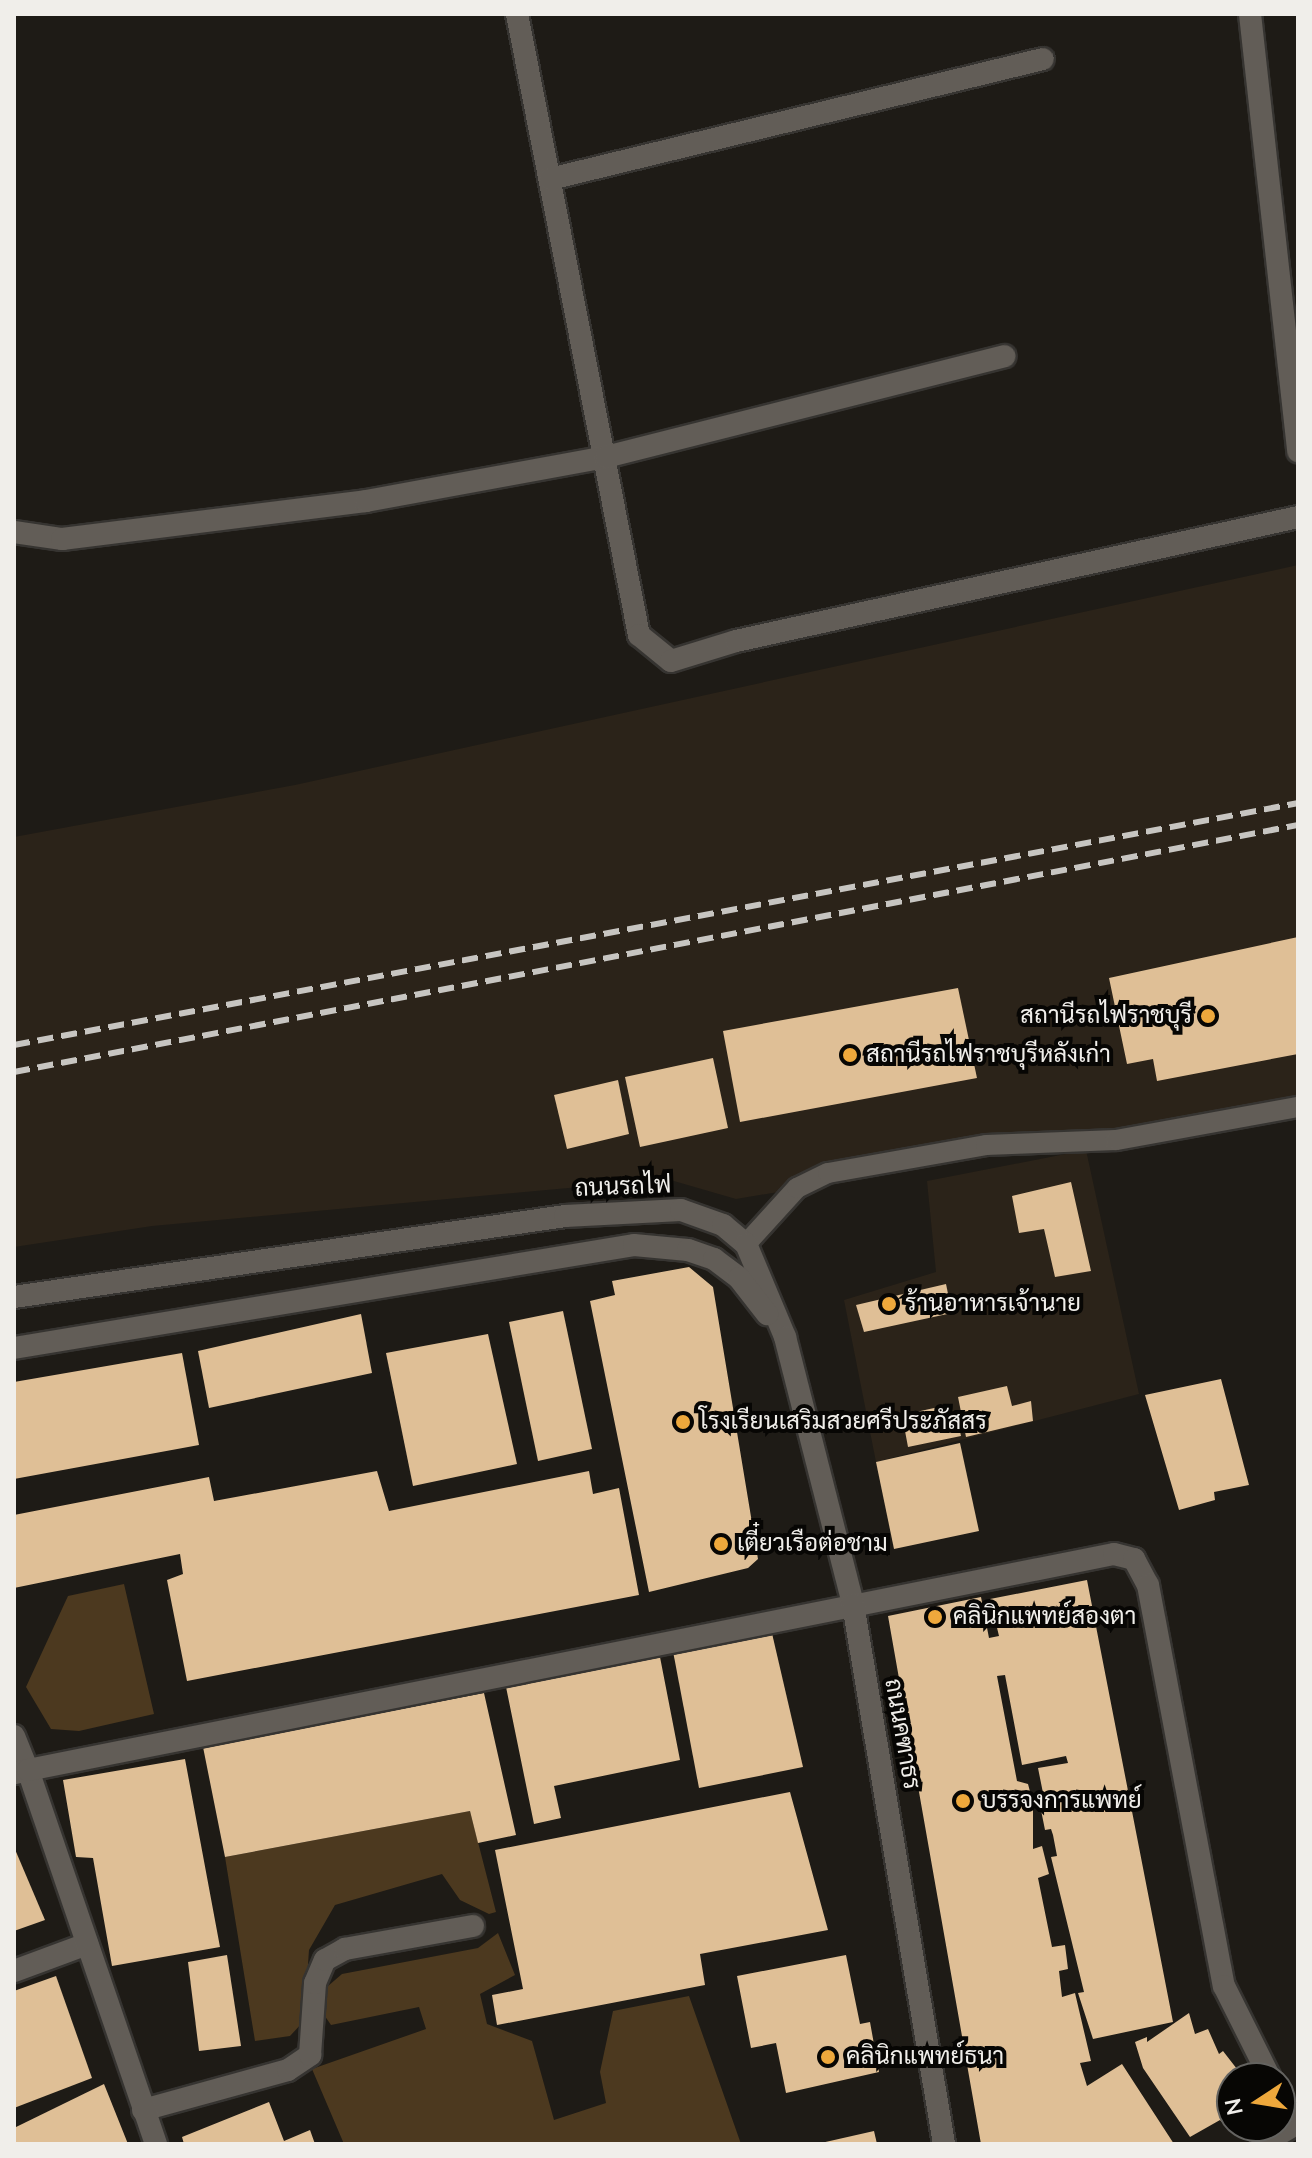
<!DOCTYPE html>
<meta charset="utf-8">
<style>
body{margin:0}
#map{position:relative;width:1312px;height:2158px;overflow:hidden;background:#1e1b16;font-family:"Nunito Sans",Sarabun,sans-serif}
div>[style]{position:absolute}
.built>*{inset:0;background:#2b2319}
.green>*{inset:0;background:#4c391f}
.building>*{inset:0;background:#dfbf96}
.roads{filter:drop-shadow(2px 0 #363431) drop-shadow(-2px 0 #363431) drop-shadow(0 2px #363431) drop-shadow(0 -2px #363431)}
.service>*{height:20px;margin:-10px;padding:0 10px;transform-origin:10px;border-radius:10px;background:#625d57}
.minor>*{height:22px;margin:-11px;padding:0 11px;transform-origin:11px;border-radius:11px;background:#625d57}
.tertiary>*{height:22px;margin:-11px;padding:0 11px;transform-origin:11px;border-radius:11px;background:#625d57}
.rail>*{height:6px;margin-top:-3px;transform-origin:0;background:repeating-linear-gradient(90deg,#c7c5c1 0 16px,transparent 0 24px)}
.dots>*{width:22px;height:22px;translate:-50% -50%;box-sizing:border-box;border:4px solid #070604;border-radius:50%}
span{translate:-50% -50%;white-space:nowrap;text-align:center;line-height:1.15;-webkit-text-stroke:8px #070604;paint-order:stroke}
.poi-label{font-size:24px;color:#f0eeea}
.right{translate:-100% -50%;text-align:right}
.left{translate:0 -50%;text-align:left}
.street-label{font-size:24px;color:#f0eeea}
.frame{position:absolute;inset:0;border:16px solid #f0eeea;pointer-events:none}
.north{position:absolute;left:1216px;top:2062px;width:80px;height:80px;box-sizing:border-box;background:#070604;border:2px solid #646360;border-radius:50%;rotate:258deg;font-size:22px;font-weight:700;line-height:32px;text-align:center;color:#f0eeea}
.north::after{content:'';display:block;margin:auto;width:28px;height:36px;background:#eea83c;clip-path:polygon(50% 0,100% 100%,50% 72%,0 100%)}
</style>
<div id="map">
<div class="built">
<i style="clip-path:polygon(1298px 565px,1298px 1106px,736px 1199px,667px 1179px,152px 1226px,14px 1247px,14px 837px,295px 785px)"></i>
<i style="clip-path:polygon(1086px 1150px,1139px 1394px,876px 1462px,844px 1300px,936px 1272px,927px 1181px)"></i>
</div>
<div class="green">
<i style="clip-path:polygon(124px 1584px,154px 1714px,79px 1731px,51px 1729px,26px 1687px,68px 1596px)"></i>
<i style="clip-path:polygon(470px 1811px,496px 1912px,489px 1914px,460px 1900px,442px 1874px,335px 1905px,309px 1950px,304px 2021px,290px 2036px,255px 2041px,225px 1857px)"></i>
<i style="clip-path:polygon(498px 1933px,515px 1975px,480px 1994px,487px 2024px,532px 2041px,554px 2120px,606px 2103px,600px 2072px,613px 2011px,689px 1996px,741px 2144px,344px 2144px,312px 2069px,426px 2029px,419px 2007px,331px 2025px,320px 2009px,321px 1992px,342px 1974px,478px 1948px)"></i>
</div>
<div class="building">
<i style="clip-path:polygon(1298px 937px,1298px 1054px,1157px 1081px,1153px 1059px,1127px 1064px,1109px 978px)"></i>
<i style="clip-path:polygon(958px 988px,977px 1078px,740px 1122px,723px 1031px)"></i>
<i style="clip-path:polygon(713px 1058px,728px 1128px,640px 1147px,625px 1077px)"></i>
<i style="clip-path:polygon(618px 1080px,629px 1134px,567px 1149px,554px 1095px)"></i>
<i style="clip-path:polygon(1071px 1182px,1091px 1271px,1055px 1277px,1044px 1229px,1019px 1233px,1012px 1196px)"></i>
<i style="clip-path:polygon(689px 1267px,713px 1287px,758px 1559px,748px 1568px,649px 1592px,590px 1301px,615px 1295px,612px 1281px)"></i>
<i style="clip-path:polygon(946px 1284px,952px 1313px,864px 1332px,856px 1305px)"></i>
<i style="clip-path:polygon(563px 1311px,592px 1449px,538px 1461px,509px 1322px)"></i>
<i style="clip-path:polygon(361px 1314px,372px 1373px,209px 1408px,198px 1351px)"></i>
<i style="clip-path:polygon(488px 1334px,517px 1464px,413px 1486px,386px 1353px)"></i>
<i style="clip-path:polygon(182px 1353px,199px 1445px,14px 1479px,14px 1382px)"></i>
<i style="clip-path:polygon(1221px 1379px,1249px 1485px,1214px 1492px,1215px 1500px,1179px 1510px,1145px 1395px)"></i>
<i style="clip-path:polygon(1007px 1386px,1012px 1406px,1031px 1401px,1033px 1421px,966px 1437px,958px 1397px)"></i>
<i style="clip-path:polygon(948px 1405px,951px 1418px,957px 1417px,961px 1436px,908px 1447px,902px 1415px)"></i>
<i style="clip-path:polygon(960px 1443px,979px 1531px,894px 1549px,876px 1462px)"></i>
<i style="clip-path:polygon(377px 1471px,389px 1511px,589px 1471px,593px 1494px,619px 1488px,639px 1595px,187px 1681px,167px 1580px,183px 1574px,180px 1554px,14px 1588px,14px 1515px,209px 1477px,214px 1501px)"></i>
<i style="clip-path:polygon(1087px 1580px,1173px 2022px,1093px 2039px,1078px 1993px,1084px 1992px,1051px 1857px,1057px 1856px,1053px 1835px,1051px 1829px,1045px 1830px,1041px 1810px,1048px 1808px,1047px 1802px,1074px 1796px,1073px 1791px,1044px 1798px,1038px 1768px,1068px 1763px,1066px 1756px,1022px 1765px,1005px 1675px,997px 1676px,1017px 1781px,1028px 1784px,1033px 1803px,1033px 1849px,1042px 1846px,1049px 1874px,1038px 1878px,1052px 1947px,1065px 1945px,1068px 1969px,1059px 1971px,1062px 1997px,1075px 1993px,1091px 2061px,1080px 2063px,1087px 2086px,1122px 2064px,1174px 2144px,981px 2144px,888px 1616px,981px 1597px,989px 1638px,999px 1636px,990px 1599px)"></i>
<i style="clip-path:polygon(771px 1629px,803px 1767px,699px 1788px,672px 1646px)"></i>
<i style="clip-path:polygon(660px 1657px,680px 1760px,554px 1786px,561px 1818px,534px 1824px,506px 1687px)"></i>
<i style="clip-path:polygon(484px 1693px,516px 1835px,478px 1843px,470px 1811px,225px 1857px,203px 1747px)"></i>
<i style="clip-path:polygon(185px 1759px,220px 1947px,112px 1966px,93px 1858px,76px 1857px,63px 1780px)"></i>
<i style="clip-path:polygon(790px 1792px,828px 1930px,700px 1954px,705px 1985px,497px 2025px,492px 1995px,523px 1989px,495px 1850px)"></i>
<i style="clip-path:polygon(14px 1847px,45px 1920px,14px 1931px)"></i>
<i style="clip-path:polygon(227px 1955px,241px 2046px,199px 2051px,188px 1962px)"></i>
<i style="clip-path:polygon(846px 1955px,860px 2024px,870px 2022px,879px 2072px,786px 2093px,776px 2043px,751px 2048px,737px 1976px)"></i>
<i style="clip-path:polygon(56px 1976px,92px 2078px,14px 2108px,14px 1991px)"></i>
<i style="clip-path:polygon(1189px 2013px,1195px 2034px,1208px 2029px,1219px 2054px,1223px 2051px,1244px 2078px,1232px 2078px,1232px 2122px,1226px 2126px,1220px 2120px,1190px 2137px,1143px 2068px,1135px 2042px,1147px 2037px,1147px 2042px)"></i>
<i style="clip-path:polygon(104px 2084px,128px 2144px,14px 2144px,14px 2128px)"></i>
<i style="clip-path:polygon(269px 2102px,284px 2141px,310px 2130px,315px 2144px,184px 2144px,182px 2137px)"></i>
<i style="clip-path:polygon(874px 2131px,877px 2144px,821px 2144px,821px 2143px)"></i>
</div>
<div class="roads">
<div class="service">
<i style="left:746px;top:1244px;width:76px;rotate:-47.7deg"></i>
<i style="left:797px;top:1188px;width:34px;rotate:-26deg"></i>
<i style="left:828px;top:1173px;width:160px;rotate:-10deg"></i>
<i style="left:986px;top:1145px;width:130px;rotate:-2.2deg"></i>
<i style="left:1116px;top:1140px;width:185px;rotate:-10.3deg"></i>
</div>
<div class="minor">
<i style="left:517px;top:14px;width:633px;rotate:78.89deg"></i>
<i style="left:639px;top:635px;width:41px;rotate:39.1deg"></i>
<i style="left:671px;top:661px;width:68px;rotate:-17.1deg"></i>
<i style="left:736px;top:641px;width:576px;rotate:-12.44deg"></i>
<i style="left:1250px;top:14px;width:440px;rotate:83.7deg"></i>
<i style="left:550px;top:179px;width:507px;rotate:-13.68deg"></i>
<i style="left:14px;top:532px;width:49px;rotate:8.3deg"></i>
<i style="left:62px;top:539px;width:306px;rotate:-7.1deg"></i>
<i style="left:366px;top:501px;width:244px;rotate:-10.4deg"></i>
<i style="left:606px;top:457px;width:411px;rotate:-14.2deg"></i>
<i style="left:14px;top:1736px;width:37px;rotate:68deg"></i>
<i style="left:28px;top:1770px;width:13px;rotate:167deg"></i>
<i style="left:14px;top:1971px;width:78px;rotate:-20.3deg"></i>
<i style="left:1280px;top:2099px;width:29px;rotate:63deg"></i>
<i style="left:143px;top:2110px;width:150px;rotate:-15.4deg"></i>
<i style="left:288px;top:2070px;width:27px;rotate:-34deg"></i>
<i style="left:310px;top:2055px;width:72px;rotate:-86deg"></i>
<i style="left:315px;top:1983px;width:25px;rotate:-67deg"></i>
<i style="left:325px;top:1960px;width:23px;rotate:-29deg"></i>
<i style="left:345px;top:1949px;width:130px;rotate:-10.2deg"></i>
<i style="left:156px;top:2144px;width:395px;rotate:-108.9deg"></i>
<i style="left:28px;top:1770px;width:1107px;rotate:-11.25deg"></i>
<i style="left:1114px;top:1554px;width:21px;rotate:14deg"></i>
<i style="left:1134px;top:1559px;width:30px;rotate:62deg"></i>
<i style="left:1148px;top:1585px;width:408px;rotate:79.3deg"></i>
<i style="left:1224px;top:1986px;width:103px;rotate:63.4deg"></i>
</div>
<div class="tertiary">
<i style="left:14px;top:1297px;width:557px;rotate:-8.36deg"></i>
<i style="left:565px;top:1216px;width:116px;rotate:-3deg"></i>
<i style="left:681px;top:1210px;width:45px;rotate:19.7deg"></i>
<i style="left:723px;top:1225px;width:30px;rotate:40deg"></i>
<i style="left:746px;top:1244px;width:101px;rotate:67.2deg"></i>
<i style="left:785px;top:1337px;width:276px;rotate:75.7deg"></i>
<i style="left:853px;top:1604px;width:548px;rotate:80.43deg"></i>
<i style="left:14px;top:1348px;width:628px;rotate:-9.43deg"></i>
<i style="left:634px;top:1245px;width:54px;rotate:5.3deg"></i>
<i style="left:688px;top:1250px;width:28px;rotate:19deg"></i>
<i style="left:714px;top:1259px;width:31px;rotate:37deg"></i>
<i style="left:739px;top:1278px;width:46px;rotate:52.1deg"></i>
<i style="left:1262px;top:2144px;width:42px;rotate:-30.3deg"></i>
</div>
</div>
<div class="rail">
<i style="left:14px;top:1045px;width:1307px;rotate:-10.67deg"></i>
<i style="left:14px;top:1072px;width:1308px;rotate:-10.89deg"></i>
</div>
<div class="dots">
<i style="left:1208px;top:1016px;background:#eea83c"></i>
<i style="left:850px;top:1055px;background:#eea83c"></i>
<i style="left:889px;top:1304px;background:#eea83c"></i>
<i style="left:683px;top:1422px;background:#eea83c"></i>
<i style="left:721px;top:1544px;background:#eea83c"></i>
<i style="left:935px;top:1617px;background:#eea83c"></i>
<i style="left:963px;top:1801px;background:#eea83c"></i>
<i style="left:828px;top:2057px;background:#eea83c"></i>
</div>
<div class="poi-label">
<span class="right" style="left:1192px;top:1016px">สถานีรถไฟราชบุรี</span>
<span class="left" style="left:866px;top:1055px">สถานีรถไฟราชบุรีหลังเก่า</span>
<span class="left" style="left:905px;top:1304px">ร้านอาหารเจ้านาย</span>
<span class="left" style="left:699px;top:1422px">โรงเรียนเสริมสวยศรีประภัสสร</span>
<span class="left" style="left:737px;top:1544px">เตี๋ยวเรือต่อชาม</span>
<span class="left" style="left:953px;top:1617px">คลินิกแพทย์สองตา</span>
<span class="left" style="left:981px;top:1801px">บรรจงการแพทย์</span>
<span class="left" style="left:846px;top:2057px">คลินิกแพทย์ธนา</span>
</div>
<div class="street-label">
<span style="left:623px;top:1187px;rotate:-2deg">ถนนรถไฟ</span>
<span style="left:902px;top:1734px;rotate:80deg">ถนนคฑาธร</span>
</div>
<div class="frame"></div>
<div class="north">N</div>
</div>
